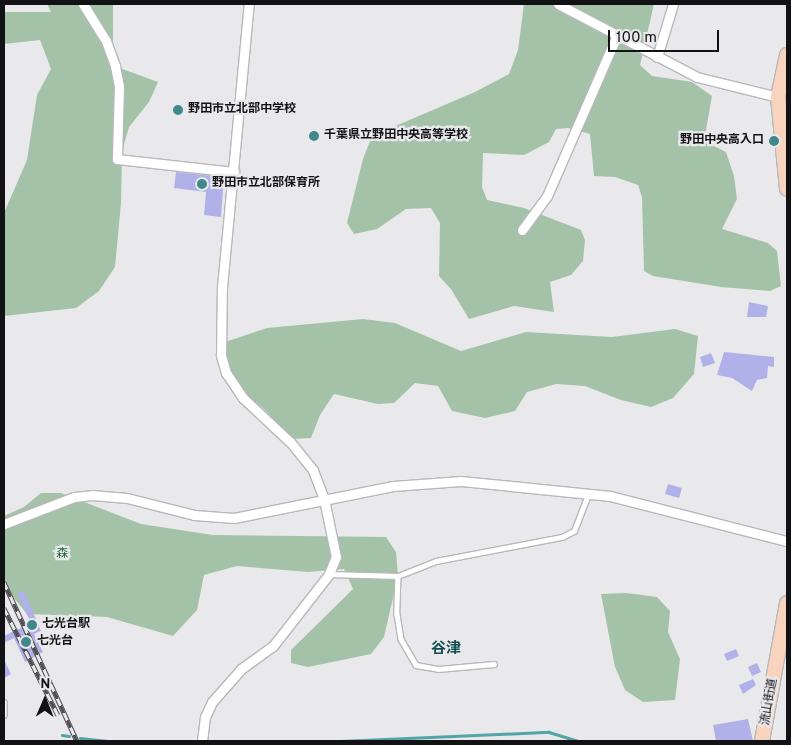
<!DOCTYPE html>
<meta charset="utf-8">
<style>
body{margin:0}
#map{position:relative;width:791px;height:745px;overflow:hidden;background:#e9e9ec;font-family:Overpass,"Noto Sans JP",sans-serif}
div>[style]{position:absolute}
.green>*{inset:0;background:#a4c2a7}
.stream>*{height:2.5px;margin:-1.25px;padding:0 1.25px;transform-origin:1.25px;border-radius:1.25px;background:#53a4a9}
.building>*{inset:0;background:#b0b1e9}
.roads{filter:drop-shadow(1px 0 #b8b8bc) drop-shadow(-1px 0 #b8b8bc) drop-shadow(0 1px #b8b8bc) drop-shadow(0 -1px #b8b8bc)}
.service>*{height:4.5px;margin:-2.25px;padding:0 2.25px;transform-origin:2.25px;border-radius:2.25px;background:#fff}
.minor>*{height:9px;margin:-4.5px;padding:0 4.5px;transform-origin:4.5px;border-radius:4.5px;background:#fff}
.primary>*{height:14px;margin:-7px;padding:0 7px;transform-origin:7px;border-radius:7px;background:#f8d3be}
.rail>*{height:4.5px;margin-top:-2.25px;transform-origin:0;background:repeating-linear-gradient(90deg,#e9e9ec 0 8px,#4e4e50 0 16px);box-sizing:border-box;border-block:1px solid #4e4e50}
.dots>*{width:14px;height:14px;translate:-50% -50%;box-sizing:border-box;border:2px solid #e9e9ec;border-radius:50%}
span{translate:-50% -50%;white-space:nowrap;text-align:center;line-height:1.15;-webkit-text-stroke:4.5px #e9e9ec;paint-order:stroke}
.poi-label{font-size:12px;color:#121214;font-weight:700}
.left{translate:0 -50%;text-align:left}
.right{translate:-100% -50%;text-align:right}
.park-label{font-size:12px;color:#1d642f}
.street-label{font-size:12px;color:#121214}
.quarter-label{font-size:15px;color:#114f51;font-weight:700}
.frame{position:absolute;inset:0;border:5px solid #121214;pointer-events:none}
.north{position:absolute;left:20px;top:675px;width:50px;height:50px;-webkit-text-stroke:4px #e9e9ec;paint-order:stroke;rotate:1deg;font-size:14px;font-weight:700;line-height:20px;text-align:center;color:#121214}
.north::after{content:'';display:block;margin:auto;width:18px;height:22px;background:#121214;clip-path:polygon(50% 0,100% 100%,50% 72%,0 100%)}
.scale{position:absolute;left:608px;top:30px;width:111px;height:22px;box-sizing:border-box;border:2px solid #121214;border-top:0;padding-left:6px;font-size:15px;line-height:18px;white-space:nowrap;color:#121214;-webkit-text-stroke:4px #e9e9ec;paint-order:stroke}
</style>
<div id="map">
<div class="green">
<i style="clip-path:polygon(47px 4px,113px 4px,113px 52px,117px 67px,158px 82px,149px 102px,129px 127px,122px 151px,121px 203px,115px 267px,99px 291px,76px 308px,4px 316px,4px 213px,27px 160px,37px 95px,51px 69px,40px 40px,4px 44px,4px 12px,51px 12px)"></i>
<i style="clip-path:polygon(524px 4px,654px 4px,640px 65px,652px 76px,692px 82px,712px 96px,704px 141px,726px 152px,734px 176px,737px 199px,722px 229px,768px 243px,777px 251px,781px 286px,770px 291px,721px 287px,653px 276px,644px 271px,642px 197px,638px 185px,615px 177px,594px 176px,590px 134px,568px 128px,556px 129px,549px 142px,524px 155px,483px 153px,482px 187px,487px 200px,524px 208px,581px 230px,585px 240px,583px 261px,571px 275px,550px 282px,554px 312px,514px 306px,469px 319px,451px 289px,439px 276px,440px 223px,431px 208px,406px 209px,377px 229px,354px 234px,347px 223px,363px 159px,372px 136px,475px 92px,509px 74px,518px 50px)"></i>
<i style="clip-path:polygon(363px 319px,395px 323px,461px 351px,526px 332px,612px 337px,675px 329px,698px 336px,694px 374px,673px 398px,651px 407px,621px 400px,585px 386px,556px 384px,527px 392px,515px 411px,485px 418px,452px 411px,438px 386px,415px 383px,394px 403px,378px 404px,334px 394px,320px 415px,311px 438px,292px 439px,264px 409px,228px 380px,223px 370px,225px 342px,267px 328px)"></i>
<i style="clip-path:polygon(41px 493px,61px 493px,141px 524px,213px 535px,386px 537px,396px 552px,398px 576px,384px 637px,371px 654px,308px 667px,291px 663px,291px 650px,353px 589px,344px 569px,308px 572px,237px 566px,204px 575px,197px 610px,173px 636px,107px 617px,27px 614px,10px 593px,4px 578px,4px 516px,24px 507px)"></i>
<i style="clip-path:polygon(626px 593px,657px 597px,670px 611px,668px 632px,680px 659px,675px 700px,643px 702px,625px 690px,615px 667px,601px 594px)"></i>
</div>
<div class="stream">
<i style="left:62px;top:735px;width:7px;rotate:8deg"></i>
<i style="left:80px;top:738px;width:30px;rotate:6deg"></i>
<i style="left:340px;top:741px;width:209px;rotate:-2.5deg"></i>
<i style="left:549px;top:732px;width:31px;rotate:17deg"></i>
</div>
<div class="building">
<i style="clip-path:polygon(176px 172px,224px 177px,221px 217px,204px 215px,206px 192px,174px 188px)"></i>
<i style="clip-path:polygon(749px 302px,768px 306px,766px 317px,747px 317px)"></i>
<i style="clip-path:polygon(724px 352px,774px 357px,774px 367px,768px 366px,767px 378px,757px 380px,752px 391px,732px 378px,717px 375px)"></i>
<i style="clip-path:polygon(711px 353px,715px 363px,703px 367px,700px 357px)"></i>
<i style="clip-path:polygon(668px 484px,682px 488px,679px 498px,665px 494px)"></i>
<i style="clip-path:polygon(24px 591px,41px 631px,34px 634px,43px 652px,25px 662px,14px 638px,4px 643px,4px 636px,31px 623px,17px 594px)"></i>
<i style="clip-path:polygon(736px 649px,739px 656px,727px 661px,724px 654px)"></i>
<i style="clip-path:polygon(4px 660px,11px 674px,4px 678px)"></i>
<i style="clip-path:polygon(757px 663px,761px 672px,752px 676px,748px 667px)"></i>
<i style="clip-path:polygon(753px 679px,756px 685px,743px 694px,739px 685px)"></i>
<i style="clip-path:polygon(748px 719px,753px 741px,716px 741px,713px 725px)"></i>
</div>
<div class="roads">
<div class="service">
<i style="left:329px;top:574px;width:69px;rotate:1.7deg"></i>
<i style="left:398px;top:576px;width:41px;rotate:-21.5deg"></i>
<i style="left:436px;top:561px;width:128px;rotate:-10.8deg"></i>
<i style="left:562px;top:537px;width:13px;rotate:-27deg"></i>
<i style="left:574px;top:531px;width:40px;rotate:-69deg"></i>
<i style="left:398px;top:576px;width:38px;rotate:92deg"></i>
<i style="left:397px;top:614px;width:25px;rotate:81deg"></i>
<i style="left:401px;top:639px;width:30px;rotate:60deg"></i>
<i style="left:416px;top:665px;width:22px;rotate:10deg"></i>
<i style="left:438px;top:669px;width:56px;rotate:-5.1deg"></i>
<i style="left:4px;top:702px;width:13px;rotate:90deg"></i>
</div>
<div class="minor">
<i style="left:83px;top:4px;width:44px;rotate:58.1deg"></i>
<i style="left:106px;top:41px;width:27px;rotate:70deg"></i>
<i style="left:115px;top:66px;width:20px;rotate:79deg"></i>
<i style="left:119px;top:86px;width:73px;rotate:91.6deg"></i>
<i style="left:117px;top:159px;width:118px;rotate:6.3deg"></i>
<i style="left:558px;top:4px;width:157px;rotate:27.7deg"></i>
<i style="left:697px;top:77px;width:83px;rotate:13.9deg"></i>
<i style="left:657px;top:57px;width:55px;rotate:-73.2deg"></i>
<i style="left:522px;top:230px;width:42px;rotate:-53.7deg"></i>
<i style="left:547px;top:196px;width:176px;rotate:-66.5deg"></i>
<i style="left:4px;top:524px;width:75px;rotate:-21.1deg"></i>
<i style="left:74px;top:497px;width:18px;rotate:-6deg"></i>
<i style="left:92px;top:495px;width:35px;rotate:5deg"></i>
<i style="left:127px;top:498px;width:69px;rotate:14.2deg"></i>
<i style="left:194px;top:515px;width:40px;rotate:4.3deg"></i>
<i style="left:234px;top:518px;width:162px;rotate:-11.4deg"></i>
<i style="left:393px;top:486px;width:68px;rotate:-4.2deg"></i>
<i style="left:461px;top:481px;width:150px;rotate:5.7deg"></i>
<i style="left:610px;top:496px;width:183px;rotate:14.3deg"></i>
<i style="left:202px;top:741px;width:24px;rotate:-83deg"></i>
<i style="left:205px;top:717px;width:17px;rotate:-65deg"></i>
<i style="left:212px;top:702px;width:44px;rotate:-48.7deg"></i>
<i style="left:241px;top:669px;width:39px;rotate:-36deg"></i>
<i style="left:273px;top:646px;width:91px;rotate:-52.1deg"></i>
<i style="left:329px;top:574px;width:18px;rotate:-68deg"></i>
<i style="left:336px;top:557px;width:59px;rotate:-101.7deg"></i>
<i style="left:324px;top:499px;width:31px;rotate:-111deg"></i>
<i style="left:313px;top:470px;width:36px;rotate:-129deg"></i>
<i style="left:290px;top:442px;width:64px;rotate:-136.9deg"></i>
<i style="left:243px;top:398px;width:30px;rotate:-124deg"></i>
<i style="left:226px;top:373px;width:19px;rotate:-106deg"></i>
<i style="left:221px;top:355px;width:68px;rotate:-89.2deg"></i>
<i style="left:222px;top:287px;width:284px;rotate:-84.6deg"></i>
</div>
<div class="primary">
<i style="left:787px;top:55px;width:43px;rotate:102.1deg"></i>
<i style="left:778px;top:97px;width:92px;rotate:84.4deg"></i>
<i style="left:762px;top:741px;width:140px;rotate:-79.7deg"></i>
</div>
</div>
<div class="rail">
<i style="left:4px;top:582px;width:175px;rotate:65.3deg"></i>
<i style="left:4px;top:608px;width:120px;rotate:63.2deg"></i>
</div>
<div class="dots">
<i style="left:178px;top:110px;background:#40888b"></i>
<i style="left:314px;top:136px;background:#40888b"></i>
<i style="left:774px;top:141px;background:#40888b"></i>
<i style="left:202px;top:184px;background:#40888b"></i>
<i style="left:32px;top:625px;background:#40888b"></i>
<i style="left:26px;top:642px;background:#40888b"></i>
</div>
<div class="poi-label">
<span class="left" style="left:188px;top:110px">野田市立北部中学校</span>
<span class="left" style="left:324px;top:136px">千葉県立野田中央高等学校</span>
<span class="right" style="left:764px;top:141px">野田中央高入口</span>
<span class="left" style="left:212px;top:184px">野田市立北部保育所</span>
<span class="left" style="left:42px;top:625px">七光台駅</span>
<span class="left" style="left:37px;top:642px">七光台</span>
</div>
<div class="park-label">
<span style="left:62px;top:555px">森</span>
</div>
<div class="street-label">
<span style="left:770px;top:702px;rotate:-80deg">流山街道</span>
</div>
<div class="quarter-label">
<span style="left:446px;top:650px">谷津</span>
</div>
<div class="frame"></div>
<div class="north">N</div>
<div class="scale">100 m</div>
</div>
